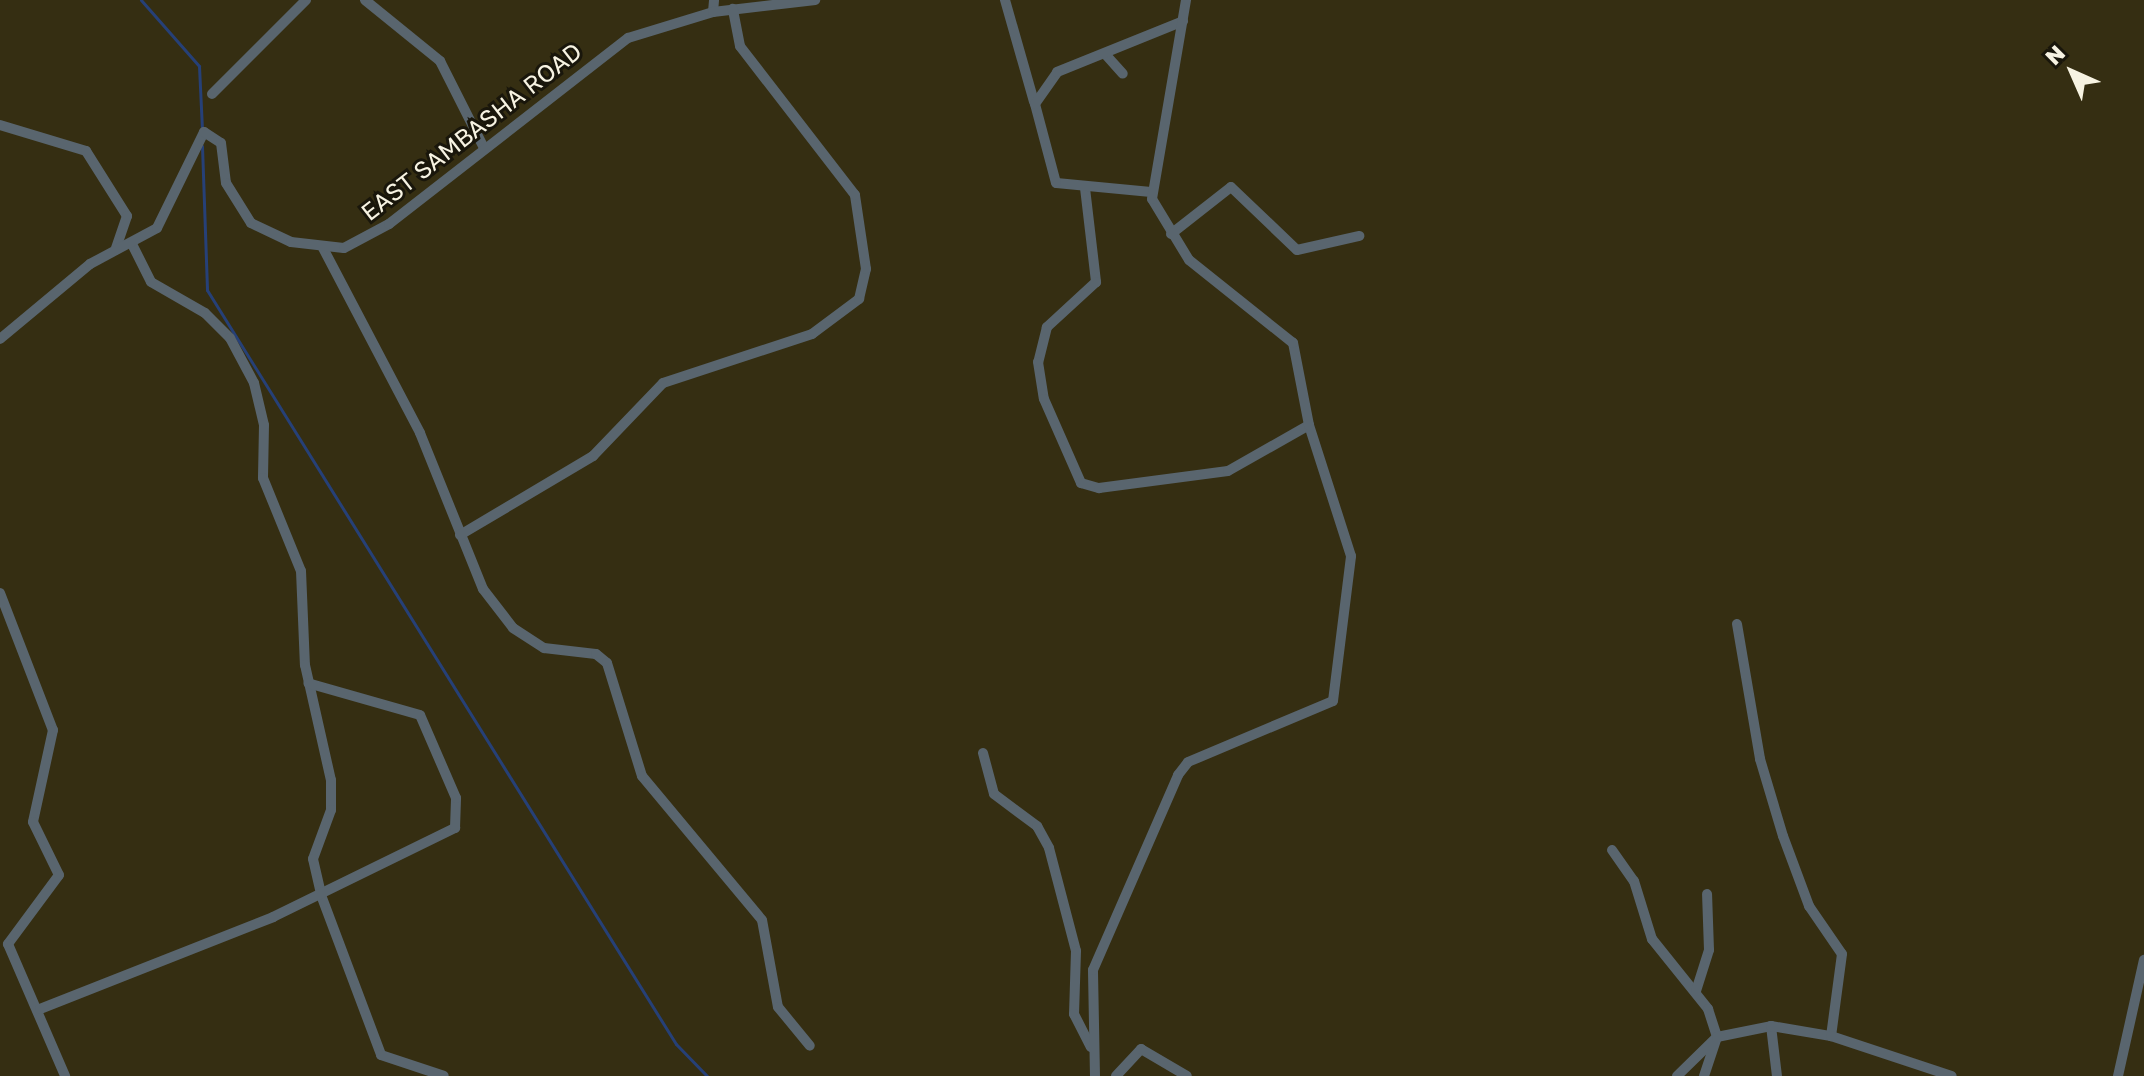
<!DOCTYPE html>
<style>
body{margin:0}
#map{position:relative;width:2144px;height:1076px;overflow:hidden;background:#352e12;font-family:"Golos Text",sans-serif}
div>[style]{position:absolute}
.stream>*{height:3px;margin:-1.5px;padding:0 1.5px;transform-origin:1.5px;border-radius:1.5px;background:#264077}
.minor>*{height:10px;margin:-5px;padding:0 5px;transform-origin:5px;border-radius:5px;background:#59656e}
span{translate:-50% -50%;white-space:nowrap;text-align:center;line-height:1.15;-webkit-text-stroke:6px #19160b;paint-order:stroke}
.street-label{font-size:24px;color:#f7f3e2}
.north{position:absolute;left:2032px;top:32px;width:80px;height:80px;-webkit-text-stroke:6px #19160b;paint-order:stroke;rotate:315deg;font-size:22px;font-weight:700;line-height:32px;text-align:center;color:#f7f3e2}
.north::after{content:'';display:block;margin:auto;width:28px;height:36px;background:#f7f3e2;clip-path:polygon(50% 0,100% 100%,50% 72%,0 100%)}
</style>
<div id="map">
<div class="stream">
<i style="left:141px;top:0;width:88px;rotate:48.7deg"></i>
<i style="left:199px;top:66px;width:64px;rotate:87.3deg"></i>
<i style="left:202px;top:146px;width:144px;rotate:88deg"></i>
<i style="left:207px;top:290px;width:888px;rotate:58.12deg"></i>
<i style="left:676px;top:1044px;width:45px;rotate:45.9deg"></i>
</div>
<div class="minor">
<i style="left:365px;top:0;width:97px;rotate:39.1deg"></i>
<i style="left:440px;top:61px;width:97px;rotate:63.2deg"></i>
<i style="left:1005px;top:0;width:106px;rotate:74.1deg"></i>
<i style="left:713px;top:12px;width:12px;rotate:-85deg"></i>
<i style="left:1106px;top:55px;width:25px;rotate:48deg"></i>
<i style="left:212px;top:94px;width:133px;rotate:-45deg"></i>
<i style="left:0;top:125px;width:90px;rotate:16.8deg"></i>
<i style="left:86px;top:151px;width:77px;rotate:57.8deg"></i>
<i style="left:127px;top:216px;width:36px;rotate:109deg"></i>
<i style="left:1085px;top:188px;width:95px;rotate:83.3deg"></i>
<i style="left:1096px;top:282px;width:67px;rotate:137.4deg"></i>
<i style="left:1047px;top:327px;width:36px;rotate:104deg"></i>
<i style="left:1038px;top:362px;width:37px;rotate:81deg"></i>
<i style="left:1044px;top:399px;width:92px;rotate:66.2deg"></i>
<i style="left:1081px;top:483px;width:19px;rotate:16deg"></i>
<i style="left:1099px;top:488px;width:130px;rotate:-7.5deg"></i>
<i style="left:1228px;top:471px;width:93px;rotate:-29.6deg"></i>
<i style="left:1151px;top:192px;width:95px;rotate:-174.6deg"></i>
<i style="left:1056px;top:183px;width:82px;rotate:-104.9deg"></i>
<i style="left:1035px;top:104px;width:39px;rotate:-55deg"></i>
<i style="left:1057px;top:72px;width:136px;rotate:-22deg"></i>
<i style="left:1171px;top:234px;width:76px;rotate:-38.1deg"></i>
<i style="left:1231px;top:187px;width:91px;rotate:43.7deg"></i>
<i style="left:1297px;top:250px;width:64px;rotate:-12.7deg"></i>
<i style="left:132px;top:244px;width:42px;rotate:63.4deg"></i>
<i style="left:151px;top:282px;width:62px;rotate:29.9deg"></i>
<i style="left:205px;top:313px;width:35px;rotate:45deg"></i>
<i style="left:230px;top:338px;width:51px;rotate:61.9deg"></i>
<i style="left:254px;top:383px;width:43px;rotate:76.6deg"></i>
<i style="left:264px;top:425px;width:53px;rotate:91.1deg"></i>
<i style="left:263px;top:478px;width:100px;rotate:67.8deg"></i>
<i style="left:301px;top:571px;width:94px;rotate:87.6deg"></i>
<i style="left:305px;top:665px;width:118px;rotate:77.3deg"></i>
<i style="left:331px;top:780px;width:30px;rotate:90deg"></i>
<i style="left:331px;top:810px;width:52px;rotate:110.2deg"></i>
<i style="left:313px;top:859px;width:37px;rotate:77deg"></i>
<i style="left:321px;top:895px;width:171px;rotate:69.4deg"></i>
<i style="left:381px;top:1055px;width:66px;rotate:18.4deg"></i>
<i style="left:323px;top:248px;width:209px;rotate:62.3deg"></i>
<i style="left:420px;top:433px;width:168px;rotate:68deg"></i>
<i style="left:483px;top:589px;width:49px;rotate:52.4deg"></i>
<i style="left:513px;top:628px;width:37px;rotate:33deg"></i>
<i style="left:544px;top:648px;width:52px;rotate:6.6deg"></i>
<i style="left:596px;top:654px;width:14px;rotate:39deg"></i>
<i style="left:607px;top:663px;width:118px;rotate:72.8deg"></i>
<i style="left:642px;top:776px;width:187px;rotate:50.2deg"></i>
<i style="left:762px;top:920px;width:88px;rotate:79.6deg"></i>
<i style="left:778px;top:1007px;width:50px;rotate:50.6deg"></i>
<i style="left:0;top:339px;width:117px;rotate:-39.8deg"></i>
<i style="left:90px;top:264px;width:76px;rotate:-28.2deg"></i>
<i style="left:157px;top:228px;width:107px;rotate:-63.9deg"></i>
<i style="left:204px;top:132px;width:20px;rotate:33deg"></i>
<i style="left:221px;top:143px;width:40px;rotate:82.9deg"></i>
<i style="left:226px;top:183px;width:47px;rotate:58deg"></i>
<i style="left:251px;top:223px;width:44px;rotate:25.4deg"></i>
<i style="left:291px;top:242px;width:53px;rotate:6.5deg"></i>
<i style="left:344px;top:248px;width:51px;rotate:-28.1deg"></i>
<i style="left:389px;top:224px;width:303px;rotate:-37.9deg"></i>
<i style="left:628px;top:38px;width:89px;rotate:-17deg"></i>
<i style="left:713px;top:12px;width:103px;rotate:-6.7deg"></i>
<i style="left:460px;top:535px;width:155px;rotate:-30.7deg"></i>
<i style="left:593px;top:456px;width:101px;rotate:-46.2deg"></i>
<i style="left:663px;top:383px;width:157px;rotate:-18.2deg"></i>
<i style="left:812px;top:334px;width:59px;rotate:-36.7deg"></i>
<i style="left:859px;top:299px;width:31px;rotate:-77deg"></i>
<i style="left:866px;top:269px;width:75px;rotate:-98.5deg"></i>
<i style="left:855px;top:195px;width:188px;rotate:-127.7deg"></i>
<i style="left:740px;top:46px;width:38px;rotate:-101deg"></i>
<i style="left:0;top:593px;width:147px;rotate:68.9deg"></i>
<i style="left:53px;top:730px;width:94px;rotate:102.3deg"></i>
<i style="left:33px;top:822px;width:59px;rotate:63.9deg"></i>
<i style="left:59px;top:875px;width:86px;rotate:126.5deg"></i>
<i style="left:8px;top:944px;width:144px;rotate:66.6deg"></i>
<i style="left:1737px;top:624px;width:137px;rotate:80.3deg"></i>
<i style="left:1760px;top:759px;width:80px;rotate:73.4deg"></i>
<i style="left:1783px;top:836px;width:75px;rotate:69.6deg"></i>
<i style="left:1809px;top:906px;width:58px;rotate:55.5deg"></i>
<i style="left:1842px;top:954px;width:83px;rotate:97.6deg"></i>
<i style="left:983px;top:753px;width:42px;rotate:75deg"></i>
<i style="left:994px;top:794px;width:54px;rotate:36.7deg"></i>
<i style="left:1037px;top:826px;width:25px;rotate:61deg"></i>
<i style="left:1049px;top:848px;width:106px;rotate:75.3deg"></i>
<i style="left:1076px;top:951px;width:63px;rotate:91.8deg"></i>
<i style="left:1074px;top:1014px;width:37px;rotate:63deg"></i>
<i style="left:1612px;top:850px;width:38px;rotate:55deg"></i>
<i style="left:1634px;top:881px;width:61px;rotate:72.8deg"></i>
<i style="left:1652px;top:939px;width:90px;rotate:51.3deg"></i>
<i style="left:1708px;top:1009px;width:29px;rotate:72deg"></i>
<i style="left:1717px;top:1037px;width:41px;rotate:108.4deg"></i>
<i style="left:1696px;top:991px;width:43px;rotate:-72.4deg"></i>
<i style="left:1709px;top:950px;width:56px;rotate:-92deg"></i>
<i style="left:40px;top:1009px;width:251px;rotate:-21.5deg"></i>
<i style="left:273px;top:917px;width:203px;rotate:-26.1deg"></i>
<i style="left:455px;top:828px;width:30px;rotate:-88deg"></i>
<i style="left:456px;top:798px;width:90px;rotate:-113.4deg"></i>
<i style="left:420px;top:715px;width:116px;rotate:-164.1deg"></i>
<i style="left:1771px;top:1026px;width:50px;rotate:83.2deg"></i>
<i style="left:1095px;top:1076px;width:106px;rotate:-91.1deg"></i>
<i style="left:1093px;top:970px;width:213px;rotate:-66.4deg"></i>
<i style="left:1178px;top:775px;width:16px;rotate:-52deg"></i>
<i style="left:1188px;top:762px;width:157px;rotate:-22.8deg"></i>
<i style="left:1333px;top:701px;width:146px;rotate:-82.9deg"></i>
<i style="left:1351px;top:556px;width:138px;rotate:-107.8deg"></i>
<i style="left:1309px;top:425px;width:84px;rotate:-101deg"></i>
<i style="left:1293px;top:343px;width:133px;rotate:-141.4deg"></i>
<i style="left:1189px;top:260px;width:71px;rotate:-121.2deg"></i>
<i style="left:1152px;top:199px;width:202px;rotate:-80.3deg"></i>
<i style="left:1116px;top:1076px;width:37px;rotate:-47deg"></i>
<i style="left:1141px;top:1049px;width:53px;rotate:30.4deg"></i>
<i style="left:1677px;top:1076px;width:56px;rotate:-44.3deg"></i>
<i style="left:1717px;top:1037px;width:55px;rotate:-11.5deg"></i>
<i style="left:1771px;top:1026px;width:61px;rotate:9.5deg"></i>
<i style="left:1831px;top:1036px;width:127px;rotate:18.3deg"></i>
<i style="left:2118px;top:1076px;width:119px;rotate:-77.4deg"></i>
</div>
<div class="street-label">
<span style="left:471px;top:131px;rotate:-38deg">EAST SAMBASHA ROAD</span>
</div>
<div class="north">N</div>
</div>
